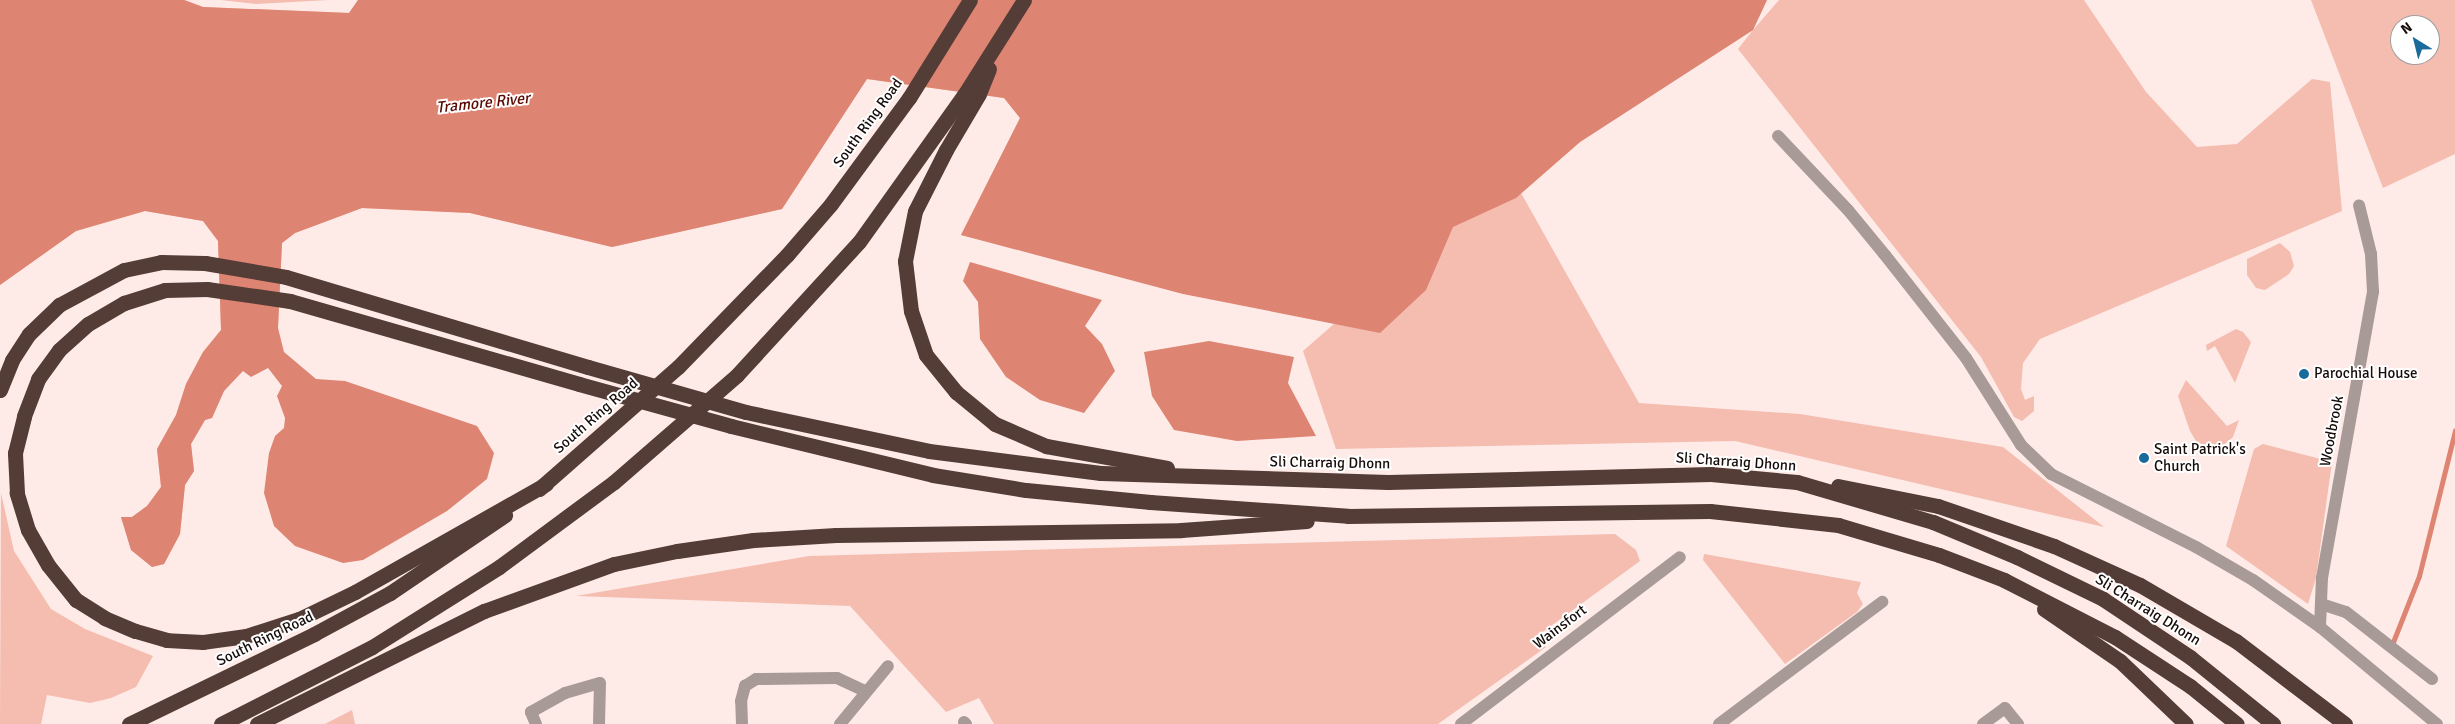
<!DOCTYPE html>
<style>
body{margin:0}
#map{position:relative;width:2455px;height:724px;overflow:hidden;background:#feebe7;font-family:Signika,sans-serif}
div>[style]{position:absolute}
.green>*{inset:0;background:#f5bcb0}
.water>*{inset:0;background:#de8472}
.stream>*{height:5px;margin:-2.5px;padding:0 2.5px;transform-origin:2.5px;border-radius:2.5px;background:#de8472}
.street>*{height:12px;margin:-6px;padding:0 6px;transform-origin:6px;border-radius:6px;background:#a79a97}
.highway>*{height:15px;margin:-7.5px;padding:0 7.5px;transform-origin:7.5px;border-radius:7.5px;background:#543c37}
.highway-bridge>*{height:15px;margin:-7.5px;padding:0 7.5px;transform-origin:7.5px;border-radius:7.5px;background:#543c37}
.dots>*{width:14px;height:14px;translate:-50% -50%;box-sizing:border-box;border:2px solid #fff;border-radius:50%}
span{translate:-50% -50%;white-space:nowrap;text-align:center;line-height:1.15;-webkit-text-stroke:4px #fff;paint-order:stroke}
.street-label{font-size:15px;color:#160c0a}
.poi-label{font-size:15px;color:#160c0a}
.left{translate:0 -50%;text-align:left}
.water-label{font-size:16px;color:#5a0800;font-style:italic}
.north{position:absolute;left:2390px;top:15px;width:50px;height:50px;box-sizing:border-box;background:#fff;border:1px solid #a29e9d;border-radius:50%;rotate:324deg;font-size:14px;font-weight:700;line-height:20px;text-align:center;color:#160c0a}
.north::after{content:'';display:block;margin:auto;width:18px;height:22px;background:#1b6a9c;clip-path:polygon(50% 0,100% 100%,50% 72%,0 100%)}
</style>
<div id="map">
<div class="green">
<i style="clip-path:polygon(0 0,185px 0,203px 7px,349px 13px,358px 0,1767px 0,1753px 30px,1779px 0,2084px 0,2146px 92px,2197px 147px,2237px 144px,2312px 79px,2330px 82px,2342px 211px,2040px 339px,2023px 363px,2021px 389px,2025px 400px,2034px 396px,2034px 411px,2022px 421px,2014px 417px,1981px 357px,1738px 49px,1753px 30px,1580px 142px,1521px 193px,1639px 403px,1800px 414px,2003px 447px,2104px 527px,1735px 441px,1336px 449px,1303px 351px,1335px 323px,961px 235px,1020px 118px,1004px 98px,867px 79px,782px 209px,612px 247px,470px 213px,362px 208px,295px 233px,282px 243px,278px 328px,224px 391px,212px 418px,205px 420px,191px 444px,194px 471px,185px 485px,180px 534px,164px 564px,152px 567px,131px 550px,121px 517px,132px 517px,147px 506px,161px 487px,157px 449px,176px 415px,186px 384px,203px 352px,221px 330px,218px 241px,203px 221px,145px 211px,76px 231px,0 285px)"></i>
<i style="clip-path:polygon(221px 0,329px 0,256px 4px)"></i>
<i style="clip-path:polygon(evenodd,2311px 0,2455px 0,2455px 154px,2383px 188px,2311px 0,2400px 25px,2430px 25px,2430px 55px,2400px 55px,2400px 25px)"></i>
<i style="clip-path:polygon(2280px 243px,2290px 252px,2294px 266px,2289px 274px,2265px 290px,2256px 288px,2247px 275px,2247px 259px)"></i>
<i style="clip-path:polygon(2236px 329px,2243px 332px,2251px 342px,2235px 383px,2215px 346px,2207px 351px,2206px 345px)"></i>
<i style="clip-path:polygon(2186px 380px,2227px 426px,2239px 420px,2233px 437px,2220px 448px,2205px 446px,2196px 441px,2190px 431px,2178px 396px)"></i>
<i style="clip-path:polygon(2263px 444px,2332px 462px,2316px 578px,2308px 604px,2226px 546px,2254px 449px)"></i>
<i style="clip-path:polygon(1px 493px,14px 551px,51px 609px,85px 629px,153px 656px,136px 687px,111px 698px,90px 703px,47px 695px,41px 724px,0 724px)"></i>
<i style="clip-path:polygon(1615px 534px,1636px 550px,1640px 561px,1540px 634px,1546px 647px,1438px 724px,994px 724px,979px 698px,946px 712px,850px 606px,576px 596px,809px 556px)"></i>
<i style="clip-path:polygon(1704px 554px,1861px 582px,1857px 593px,1863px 604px,1857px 612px,1785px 664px,1703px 560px)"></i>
<i style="clip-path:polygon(352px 710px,355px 724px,325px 724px)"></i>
</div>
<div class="water">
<i style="clip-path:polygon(0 0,184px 0,203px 7px,349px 13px,358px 0,1767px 0,1753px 30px,1580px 142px,1516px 198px,1453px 227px,1426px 290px,1380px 333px,1183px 294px,961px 235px,1020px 118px,1004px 98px,867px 79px,782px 209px,612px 247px,470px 213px,362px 208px,295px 233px,282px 243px,278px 328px,284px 352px,316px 379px,345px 381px,477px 426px,494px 453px,487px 479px,447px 511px,363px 560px,343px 563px,295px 546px,274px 526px,264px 493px,269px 453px,275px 436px,284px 428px,285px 418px,277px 396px,282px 386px,268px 368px,251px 377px,243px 371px,224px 391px,212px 418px,205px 420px,191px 444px,194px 471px,185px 485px,180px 534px,164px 564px,152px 567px,131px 550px,121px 517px,132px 517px,147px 506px,161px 487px,157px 449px,176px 415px,186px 384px,203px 352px,221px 330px,218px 241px,203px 221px,145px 211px,76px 231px,0 285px)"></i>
<i style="clip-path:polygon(970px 262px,1102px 300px,1085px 326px,1102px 344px,1115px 371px,1084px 413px,1040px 400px,1006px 377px,980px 339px,978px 302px,963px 281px)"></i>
<i style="clip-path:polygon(1209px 341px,1294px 357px,1288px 383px,1316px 436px,1237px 441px,1174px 430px,1152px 396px,1144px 352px)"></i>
</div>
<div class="stream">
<i style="left:2393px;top:642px;width:71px;rotate:-68.5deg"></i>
<i style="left:2419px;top:576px;width:150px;rotate:-76.1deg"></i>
</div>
<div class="street">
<i style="left:1778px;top:136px;width:102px;rotate:46.6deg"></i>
<i style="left:1848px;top:210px;width:58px;rotate:50.6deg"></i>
<i style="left:1885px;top:255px;width:131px;rotate:51.8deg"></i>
<i style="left:1966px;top:358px;width:103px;rotate:57.7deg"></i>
<i style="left:2021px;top:445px;width:42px;rotate:44deg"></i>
<i style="left:2051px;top:474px;width:162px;rotate:26.7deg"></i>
<i style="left:2196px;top:547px;width:66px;rotate:30.1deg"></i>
<i style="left:2253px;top:580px;width:82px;rotate:35deg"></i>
<i style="left:2320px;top:627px;width:152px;rotate:39.7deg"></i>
<i style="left:2321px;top:604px;width:26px;rotate:18deg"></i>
<i style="left:2346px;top:612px;width:109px;rotate:37.9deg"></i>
<i style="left:2320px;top:627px;width:49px;rotate:-87.7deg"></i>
<i style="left:2322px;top:578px;width:291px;rotate:-79.9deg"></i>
<i style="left:2373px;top:292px;width:38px;rotate:-93deg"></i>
<i style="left:2371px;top:254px;width:50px;rotate:-103.8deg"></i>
<i style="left:964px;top:722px;width:3px;rotate:45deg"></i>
<i style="left:536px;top:724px;width:13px;rotate:-113deg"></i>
<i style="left:531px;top:712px;width:39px;rotate:-29deg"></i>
<i style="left:565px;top:693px;width:36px;rotate:-16deg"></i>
<i style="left:600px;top:683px;width:41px;rotate:91.4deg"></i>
<i style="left:742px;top:724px;width:23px;rotate:-92deg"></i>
<i style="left:741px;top:701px;width:16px;rotate:-75deg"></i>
<i style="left:745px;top:686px;width:13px;rotate:-32deg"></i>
<i style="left:756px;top:679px;width:81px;rotate:-0.7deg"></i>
<i style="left:837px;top:678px;width:31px;rotate:25deg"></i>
<i style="left:840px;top:724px;width:75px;rotate:-50.4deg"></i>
<i style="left:1461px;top:724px;width:275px;rotate:-37.3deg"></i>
<i style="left:1719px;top:724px;width:204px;rotate:-36.8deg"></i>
<i style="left:1983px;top:724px;width:27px;rotate:-36deg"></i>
<i style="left:2005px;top:708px;width:21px;rotate:51deg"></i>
</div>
<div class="highway">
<i style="left:989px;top:69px;width:27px;rotate:112deg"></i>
<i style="left:979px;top:94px;width:65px;rotate:120.5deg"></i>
<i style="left:946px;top:150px;width:68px;rotate:116.9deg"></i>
<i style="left:915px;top:211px;width:51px;rotate:101.3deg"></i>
<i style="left:905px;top:261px;width:50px;rotate:83.2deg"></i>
<i style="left:911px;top:311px;width:46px;rotate:71.2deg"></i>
<i style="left:926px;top:355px;width:48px;rotate:51deg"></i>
<i style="left:956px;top:392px;width:50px;rotate:39.4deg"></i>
<i style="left:995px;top:424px;width:56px;rotate:23.3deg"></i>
<i style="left:1046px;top:446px;width:123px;rotate:10.3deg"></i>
<i style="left:0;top:390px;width:32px;rotate:-68deg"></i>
<i style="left:12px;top:360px;width:31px;rotate:-57deg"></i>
<i style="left:29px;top:334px;width:42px;rotate:-44deg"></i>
<i style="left:59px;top:305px;width:74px;rotate:-28.3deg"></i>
<i style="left:124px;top:270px;width:38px;rotate:-12deg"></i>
<i style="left:161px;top:262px;width:44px;rotate:1.3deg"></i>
<i style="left:205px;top:263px;width:82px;rotate:9.8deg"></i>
<i style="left:286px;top:277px;width:315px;rotate:16.6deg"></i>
<i style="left:746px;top:412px;width:187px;rotate:12deg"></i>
<i style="left:929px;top:451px;width:173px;rotate:7.3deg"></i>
<i style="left:1101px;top:473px;width:287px;rotate:1.8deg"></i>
<i style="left:1388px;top:482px;width:323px;rotate:-1.4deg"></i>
<i style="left:1711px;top:474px;width:86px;rotate:5.3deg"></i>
<i style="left:1797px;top:482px;width:142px;rotate:16.4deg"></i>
<i style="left:1933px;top:522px;width:91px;rotate:22.6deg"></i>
<i style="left:2017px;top:557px;width:96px;rotate:26deg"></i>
<i style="left:2103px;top:599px;width:105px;rotate:33.7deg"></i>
<i style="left:2190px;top:657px;width:107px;rotate:38.9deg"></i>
<i style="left:731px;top:426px;width:208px;rotate:13.6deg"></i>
<i style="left:933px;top:475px;width:94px;rotate:9.2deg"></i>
<i style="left:1026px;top:490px;width:125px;rotate:5.5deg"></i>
<i style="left:1150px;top:502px;width:198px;rotate:4deg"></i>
<i style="left:1348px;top:516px;width:362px;rotate:-0.8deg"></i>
<i style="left:1710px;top:511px;width:129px;rotate:6.2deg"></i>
<i style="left:1838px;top:525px;width:105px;rotate:16.5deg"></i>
<i style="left:1939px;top:555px;width:70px;rotate:21deg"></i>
<i style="left:2004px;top:580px;width:125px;rotate:27.2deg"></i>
<i style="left:2115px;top:637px;width:90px;rotate:33.2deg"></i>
<i style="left:2190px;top:686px;width:60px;rotate:39deg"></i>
<i style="left:546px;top:484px;width:219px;rotate:150.5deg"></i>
<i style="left:355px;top:592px;width:62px;rotate:154.3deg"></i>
<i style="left:299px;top:619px;width:56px;rotate:162.2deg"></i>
<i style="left:246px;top:636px;width:43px;rotate:172.1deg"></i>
<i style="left:203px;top:642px;width:36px;rotate:-177deg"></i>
<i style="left:167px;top:640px;width:33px;rotate:-164deg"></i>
<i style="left:135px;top:631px;width:33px;rotate:-157deg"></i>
<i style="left:105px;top:618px;width:34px;rotate:-148deg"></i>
<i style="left:76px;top:600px;width:45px;rotate:-128.7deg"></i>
<i style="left:48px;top:565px;width:40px;rotate:-119.7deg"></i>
<i style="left:28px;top:530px;width:39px;rotate:-107deg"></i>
<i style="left:17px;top:493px;width:40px;rotate:-92.9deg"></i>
<i style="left:15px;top:453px;width:38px;rotate:-76deg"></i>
<i style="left:24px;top:416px;width:40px;rotate:-69deg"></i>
<i style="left:38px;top:379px;width:36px;rotate:-54deg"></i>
<i style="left:59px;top:350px;width:39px;rotate:-42deg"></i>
<i style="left:88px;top:324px;width:42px;rotate:-30.3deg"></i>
<i style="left:124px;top:303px;width:43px;rotate:-17.6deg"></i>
<i style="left:165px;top:290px;width:42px;rotate:-1.4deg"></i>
<i style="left:207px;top:289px;width:84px;rotate:8.2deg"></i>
<i style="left:290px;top:301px;width:301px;rotate:16deg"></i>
<i style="left:1838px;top:486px;width:102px;rotate:11.3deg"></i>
<i style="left:1938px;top:506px;width:123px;rotate:19deg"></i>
<i style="left:2054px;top:546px;width:94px;rotate:24.4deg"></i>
<i style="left:2140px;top:585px;width:111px;rotate:30.3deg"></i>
<i style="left:2236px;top:641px;width:137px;rotate:37.3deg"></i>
<i style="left:539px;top:489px;width:185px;rotate:-41.3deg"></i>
<i style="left:678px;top:367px;width:156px;rotate:-45.8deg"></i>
<i style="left:787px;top:255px;width:67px;rotate:-49.2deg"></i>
<i style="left:831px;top:204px;width:132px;rotate:-53.7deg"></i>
<i style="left:909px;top:98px;width:115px;rotate:-58.1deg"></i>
<i style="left:2044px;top:609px;width:92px;rotate:34.4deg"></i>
<i style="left:2120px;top:661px;width:91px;rotate:43.7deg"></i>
<i style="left:129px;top:724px;width:206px;rotate:-25.9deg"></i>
<i style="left:314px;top:634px;width:86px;rotate:-28.3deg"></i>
<i style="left:390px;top:593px;width:139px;rotate:-34.1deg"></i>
<i style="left:221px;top:724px;width:169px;rotate:-27deg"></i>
<i style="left:372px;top:647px;width:150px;rotate:-32.2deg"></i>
<i style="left:499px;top:567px;width:143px;rotate:-36.5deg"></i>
<i style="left:614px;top:482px;width:163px;rotate:-41deg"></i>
<i style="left:737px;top:375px;width:180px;rotate:-47.5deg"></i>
<i style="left:859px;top:242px;width:181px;rotate:-54.5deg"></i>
<i style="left:964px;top:95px;width:112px;rotate:-57.7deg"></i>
<i style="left:257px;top:724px;width:254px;rotate:-26.5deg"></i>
<i style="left:484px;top:611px;width:138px;rotate:-19.9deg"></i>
<i style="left:614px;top:564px;width:64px;rotate:-11.7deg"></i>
<i style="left:677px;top:551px;width:77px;rotate:-8.2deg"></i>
<i style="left:753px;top:540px;width:83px;rotate:-3.4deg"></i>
<i style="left:836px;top:535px;width:345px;rotate:-0.8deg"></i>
<i style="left:1181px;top:530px;width:126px;rotate:-4.1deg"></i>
</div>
<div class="highway-bridge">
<i style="left:588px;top:367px;width:164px;rotate:15.9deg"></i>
<i style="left:579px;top:384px;width:158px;rotate:15.4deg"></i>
</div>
<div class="dots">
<i style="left:2304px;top:374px;background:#1b6a9c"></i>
<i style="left:2144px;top:458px;background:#1b6a9c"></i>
</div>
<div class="street-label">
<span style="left:868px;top:123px;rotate:-54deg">South Ring Road</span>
<span style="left:596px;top:416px;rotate:-41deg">South Ring Road</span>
<span style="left:2332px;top:431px;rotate:-79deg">Woodbrook</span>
<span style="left:1736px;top:462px;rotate:4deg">Sli Charraig Dhonn</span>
<span style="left:1330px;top:463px;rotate:1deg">Sli Charraig Dhonn</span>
<span style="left:2148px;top:610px;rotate:32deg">Sli Charraig Dhonn</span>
<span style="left:1560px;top:627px;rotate:-37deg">Wainsfort</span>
<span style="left:265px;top:639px;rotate:-26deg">South Ring Road</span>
</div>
<div class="poi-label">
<span class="left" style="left:2314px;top:374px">Parochial House</span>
<span class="left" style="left:2154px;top:458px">Saint Patrick's<br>Church</span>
</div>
<div class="water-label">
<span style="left:483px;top:103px;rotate:-6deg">Tramore River</span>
</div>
<div class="north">N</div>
</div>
